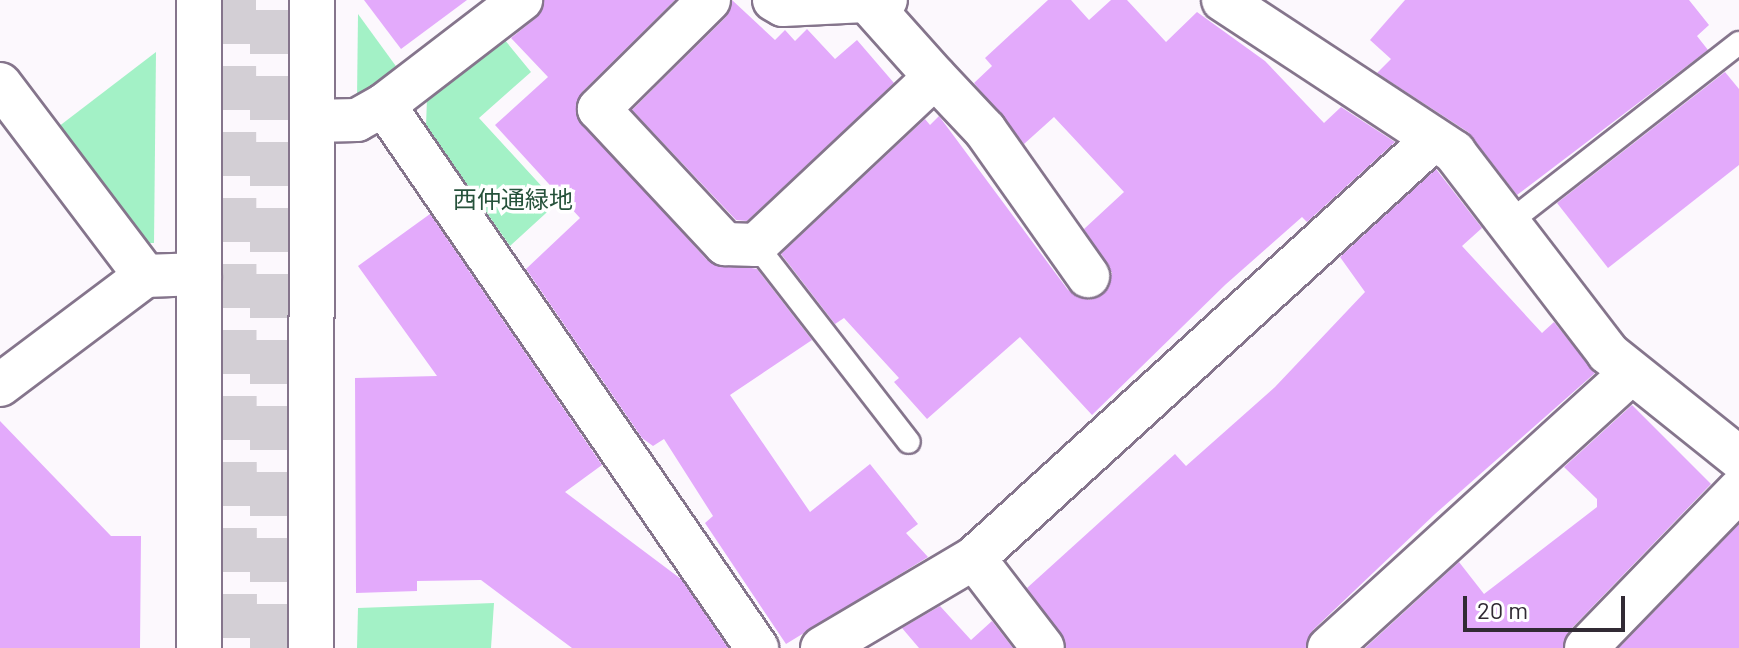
<!DOCTYPE html>
<meta charset="utf-8">
<style>
body{margin:0}
#map{position:relative;width:1739px;height:648px;overflow:hidden;background:#fcf8fd;font-family:Barlow,"Noto Sans JP",sans-serif}
div>[style]{position:absolute}
.green>*{inset:0;background:#a3f1c6}
.building>*{inset:0;background:#e3aafb}
.primary-tunnel>*{height:44px;margin-top:-22px;transform-origin:0;background:repeating-linear-gradient(90deg,#d3cfd5 0 44px,transparent 0 66px)}
.roads{filter:drop-shadow(2px 0 #85758c) drop-shadow(-2px 0 #85758c) drop-shadow(0 2px #85758c) drop-shadow(0 -2px #85758c)}
.service>*{height:22px;margin:-11px;padding:0 11px;transform-origin:11px;border-radius:11px;background:#fff}
.minor>*{height:42px;margin:-21px;padding:0 21px;transform-origin:21px;border-radius:21px;background:#fff}
.primary>*{height:44px;margin:-22px;padding:0 22px;transform-origin:22px;border-radius:22px;background:#fff}
span{translate:-50% -50%;white-space:nowrap;text-align:center;line-height:1.15;-webkit-text-stroke:7px #fff;paint-order:stroke}
.park-label{font-size:24px;color:#26523b}
.scale{position:absolute;left:1463px;top:596px;width:162px;height:36px;box-sizing:border-box;border:4px solid #312a34;border-top:0;padding-left:10px;font-size:24px;line-height:28px;white-space:nowrap;color:#312a34;-webkit-text-stroke:6px #fff;paint-order:stroke}
</style>
<div id="map">
<div class="green">
<i style="clip-path:polygon(358px 14px,398px 69px,357px 99px)"></i>
<i style="clip-path:polygon(504px 39px,531px 72px,479px 118px,557px 203px,510px 246px,426px 126px,427px 98px)"></i>
<i style="clip-path:polygon(156px 52px,154px 243px,144px 243px,58px 127px)"></i>
<i style="clip-path:polygon(494px 603px,491px 648px,357px 648px,358px 608px)"></i>
</div>
<div class="building">
<i style="clip-path:polygon(364px 0,467px 0,401px 49px)"></i>
<i style="clip-path:polygon(544px 0,675px 0,582px 92px,576px 115px,707px 260px,757px 269px,812px 340px,730px 395px,810px 512px,870px 464px,918px 524px,906px 533px,928px 557px,786px 644px,705px 523px,713px 516px,664px 439px,653px 446px,642px 438px,526px 269px,580px 218px,495px 125px,548px 77px,511px 38px,536px 18px)"></i>
<i style="clip-path:polygon(732px 0,775px 40px,785px 30px,795px 41px,807px 29px,835px 59px,857px 40px,894px 83px,747px 221px,736px 220px,632px 110px,726px 17px)"></i>
<i style="clip-path:polygon(1048px 0,1071px 0,1089px 20px,1111px 0,1127px 0,1166px 42px,1197px 12px,1265px 61px,1324px 123px,1341px 107px,1395px 142px,1307px 222px,1302px 217px,1225px 285px,1092px 415px,1020px 337px,927px 419px,894px 382px,899px 378px,844px 318px,835px 324px,781px 254px,925px 119px,930px 125px,939px 116px,1068px 290px,1089px 300px,1102px 295px,1112px 273px,1084px 229px,1124px 192px,1054px 117px,1024px 144px,974px 83px,992px 66px,985px 58px)"></i>
<i style="clip-path:polygon(1405px 0,1689px 0,1709px 25px,1697px 36px,1708px 50px,1517px 195px,1468px 132px,1377px 73px,1391px 59px,1370px 40px)"></i>
<i style="clip-path:polygon(1725px 72px,1739px 89px,1739px 165px,1608px 268px,1557px 203px)"></i>
<i style="clip-path:polygon(1436px 169px,1482px 228px,1462px 246px,1542px 333px,1554px 322px,1595px 373px,1435px 514px,1313px 630px,1306px 648px,1066px 648px,1027px 588px,1175px 454px,1186px 466px,1275px 387px,1365px 292px,1340px 257px)"></i>
<i style="clip-path:polygon(430px 214px,602px 465px,565px 492px,681px 579px,728px 648px,572px 648px,481px 580px,417px 581px,417px 591px,356px 593px,355px 378px,437px 376px,358px 266px)"></i>
<i style="clip-path:polygon(1632px 405px,1711px 484px,1569px 631px,1563px 648px,1365px 648px,1459px 562px,1484px 594px,1597px 507px,1597px 499px,1564px 467px)"></i>
<i style="clip-path:polygon(0 421px,111px 536px,141px 536px,140px 648px,0 648px)"></i>
<i style="clip-path:polygon(1739px 524px,1739px 648px,1619px 648px)"></i>
<i style="clip-path:polygon(940px 606px,971px 640px,992px 621px,1013px 648px,919px 648px,902px 628px)"></i>
</div>
<div class="primary-tunnel">
<i style="left:234px;top:0;width:648px;rotate:89.91deg"></i>
<i style="left:272px;top:648px;width:648px;rotate:-90deg"></i>
</div>
<div class="roads">
<div class="service">
<i style="left:1511px;top:221px;width:289px;rotate:-38deg"></i>
<i style="left:756px;top:245px;width:249px;rotate:52.2deg"></i>
</div>
<div class="minor">
<i style="left:709px;top:0;width:155px;rotate:135.3deg"></i>
<i style="left:599px;top:109px;width:185px;rotate:47deg"></i>
<i style="left:725px;top:244px;width:31px;rotate:2deg"></i>
<i style="left:756px;top:245px;width:245px;rotate:-43.2deg"></i>
<i style="left:935px;top:77px;width:101px;rotate:-131.8deg"></i>
<i style="left:774px;top:0;width:10px;rotate:29deg"></i>
<i style="left:783px;top:5px;width:103px;rotate:-2.8deg"></i>
<i style="left:1223px;top:0;width:277px;rotate:33.3deg"></i>
<i style="left:1454px;top:152px;width:253px;rotate:52.5deg"></i>
<i style="left:1608px;top:353px;width:168px;rotate:38.7deg"></i>
<i style="left:935px;top:77px;width:73px;rotate:46.7deg"></i>
<i style="left:985px;top:130px;width:179px;rotate:54.8deg"></i>
<i style="left:0;top:84px;width:241px;rotate:52.9deg"></i>
<i style="left:384px;top:105px;width:659px;rotate:55.51deg"></i>
<i style="left:312px;top:121px;width:45px;rotate:-1.3deg"></i>
<i style="left:357px;top:120px;width:31px;rotate:-29deg"></i>
<i style="left:384px;top:105px;width:173px;rotate:-37.5deg"></i>
<i style="left:0;top:385px;width:181px;rotate:-36.9deg"></i>
<i style="left:145px;top:276px;width:55px;rotate:-2.1deg"></i>
<i style="left:974px;top:558px;width:113px;rotate:52.5deg"></i>
<i style="left:822px;top:648px;width:177px;rotate:-30.6deg"></i>
<i style="left:974px;top:558px;width:622px;rotate:-42.33deg"></i>
<i style="left:1329px;top:648px;width:407px;rotate:-42.3deg"></i>
<i style="left:1586px;top:648px;width:220px;rotate:-45.9deg"></i>
</div>
<div class="primary">
<i style="left:199px;top:0;width:648px;rotate:90deg"></i>
<i style="left:311px;top:648px;width:648px;rotate:-89.91deg"></i>
</div>
</div>
<div class="park-label">
<span style="left:513px;top:199px">西仲通緑地</span>
</div>
<div class="scale">20 m</div>
</div>
